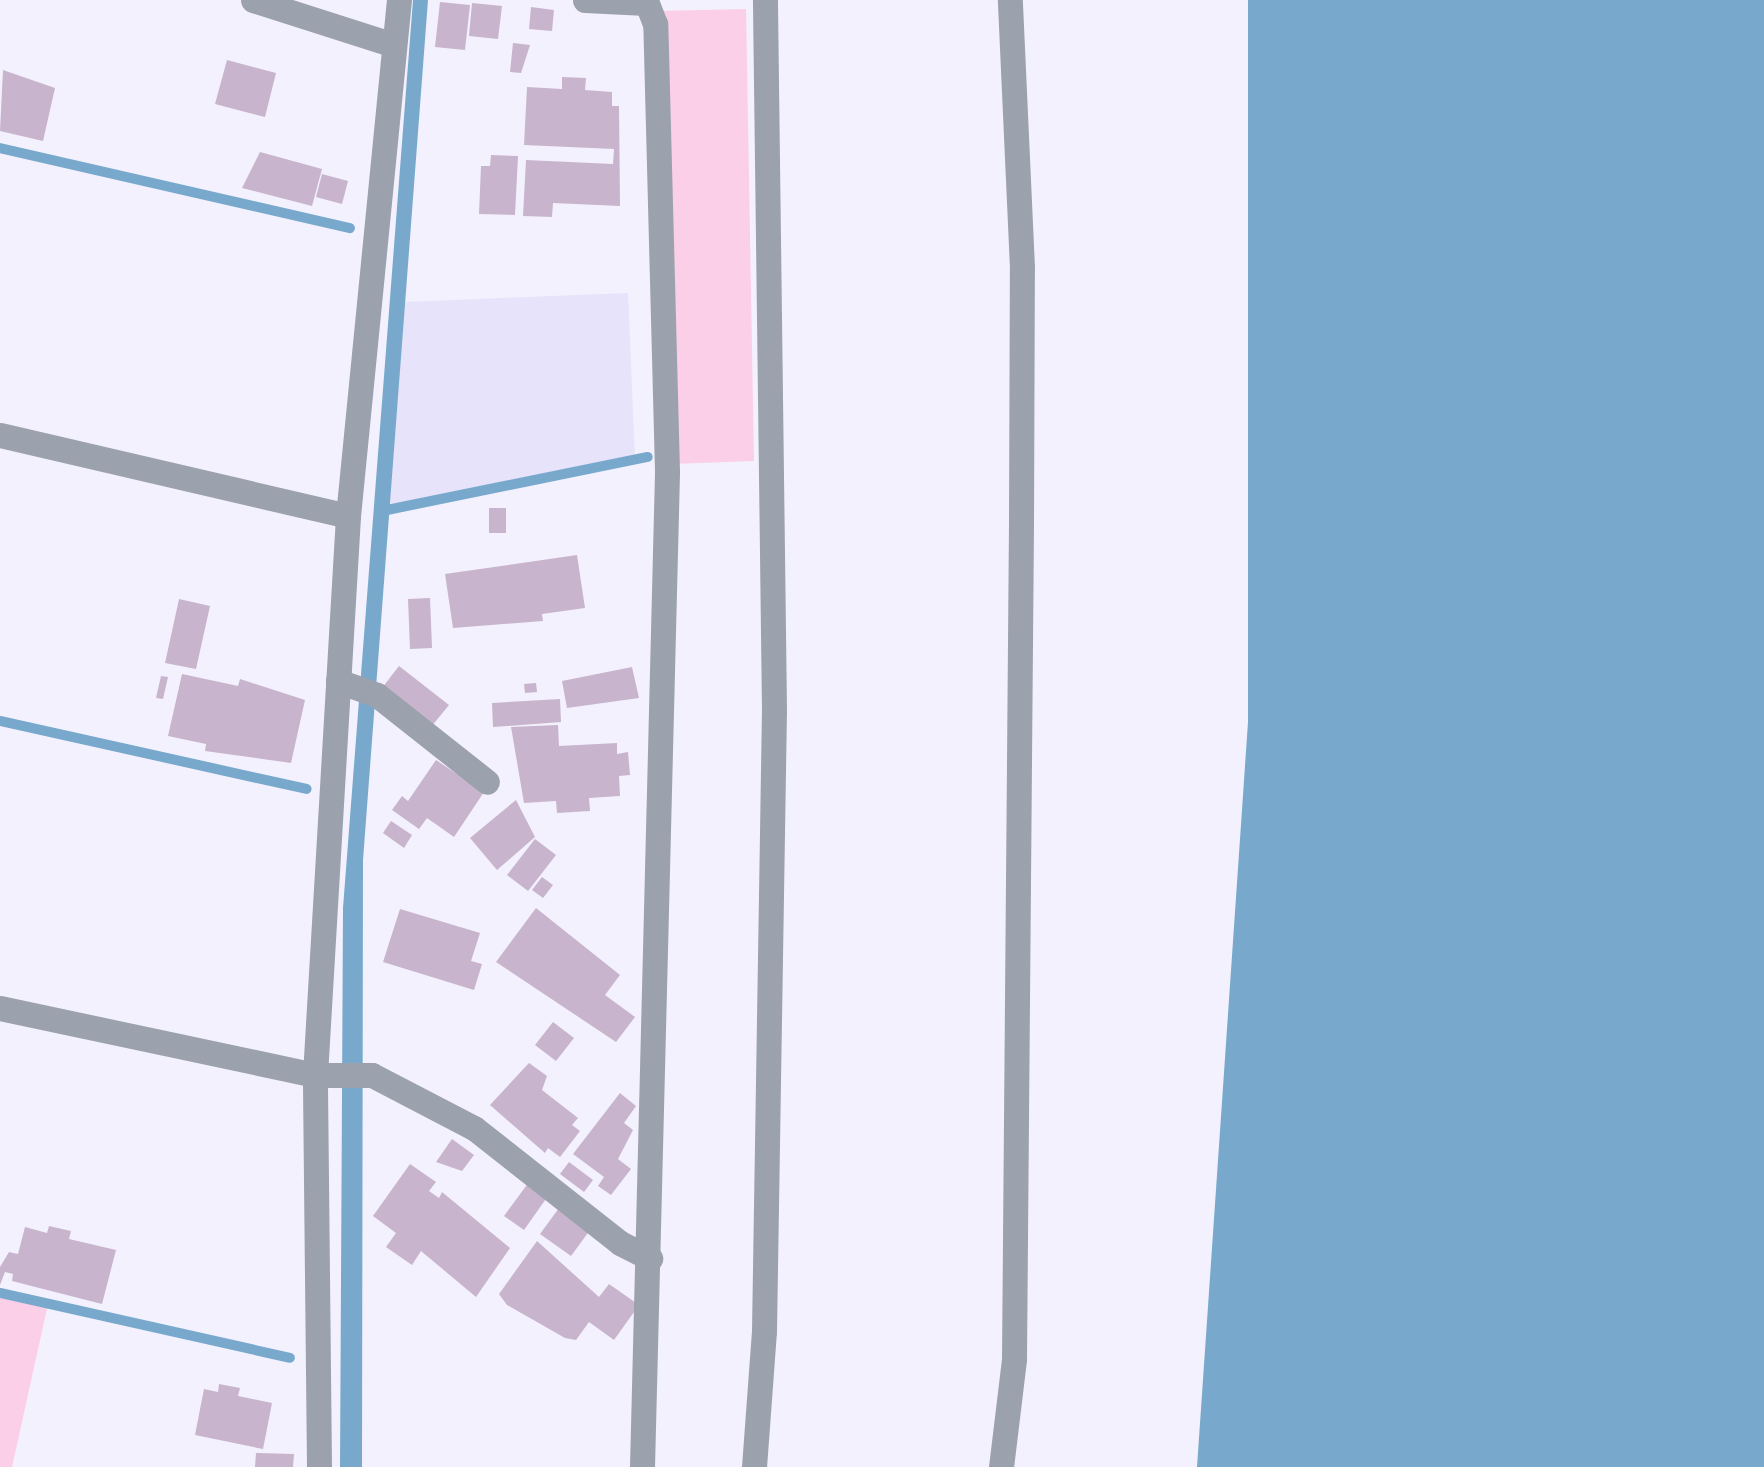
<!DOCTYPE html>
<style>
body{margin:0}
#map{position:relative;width:1764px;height:1467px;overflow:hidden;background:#f3f1fd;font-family:Figtree,sans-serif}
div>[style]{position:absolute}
.built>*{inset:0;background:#e6e3fa}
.green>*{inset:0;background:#fbcfe7}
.water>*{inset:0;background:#78a9cd}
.stream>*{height:10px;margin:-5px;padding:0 5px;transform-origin:5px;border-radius:5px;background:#78a9cd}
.building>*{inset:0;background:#c8b4cd}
.minor>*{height:25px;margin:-12.5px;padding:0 12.5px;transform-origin:12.5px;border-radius:12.5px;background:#9ba1ad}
span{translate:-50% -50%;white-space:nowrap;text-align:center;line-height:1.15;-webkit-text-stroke:10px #fff;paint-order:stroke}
</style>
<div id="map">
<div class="built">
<i style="clip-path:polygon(628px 293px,635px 460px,387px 510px,404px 302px)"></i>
</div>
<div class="green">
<i style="clip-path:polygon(746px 9px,754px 461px,673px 464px,658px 11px)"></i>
<i style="clip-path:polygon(0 1293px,48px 1304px,12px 1467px,0 1467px)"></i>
</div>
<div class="water">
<i style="clip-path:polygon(413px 0,428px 0,363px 860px,362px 1467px,340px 1467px,343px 908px)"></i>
<i style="clip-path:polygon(1248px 0,1764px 0,1764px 1467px,1197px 1467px,1248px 722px)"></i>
</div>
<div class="stream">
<i style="left:0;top:148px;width:359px;rotate:12.9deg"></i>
<i style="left:387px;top:510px;width:266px;rotate:-11.5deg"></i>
<i style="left:0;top:721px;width:314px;rotate:12.5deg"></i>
<i style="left:0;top:1293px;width:297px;rotate:12.6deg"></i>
</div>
<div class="building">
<i style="clip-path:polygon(440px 2px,470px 5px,465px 50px,435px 47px)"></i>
<i style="clip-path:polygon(472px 3px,502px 6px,498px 39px,469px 36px)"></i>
<i style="clip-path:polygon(531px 7px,554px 10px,552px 31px,529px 29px)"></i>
<i style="clip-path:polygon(513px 43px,530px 45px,521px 73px,510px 72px)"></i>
<i style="clip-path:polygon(227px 60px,276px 73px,265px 117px,215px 104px)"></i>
<i style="clip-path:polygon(3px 70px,55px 88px,43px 141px,0 131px)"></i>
<i style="clip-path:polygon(562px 77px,586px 78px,585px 90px,612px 92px,612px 106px,619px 106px,620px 206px,553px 203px,552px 217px,523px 216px,526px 160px,613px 164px,614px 149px,524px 145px,527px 87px,562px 89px)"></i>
<i style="clip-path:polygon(260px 152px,322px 169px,312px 206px,242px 188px)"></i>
<i style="clip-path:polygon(491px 155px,518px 156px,515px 215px,479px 214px,481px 166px,490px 166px)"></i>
<i style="clip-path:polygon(322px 174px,348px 181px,342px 204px,316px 197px)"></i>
<i style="clip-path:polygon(489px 508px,506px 508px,506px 533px,489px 533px)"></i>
<i style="clip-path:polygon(577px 555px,585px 608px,542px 614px,543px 621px,453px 628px,445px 574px)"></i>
<i style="clip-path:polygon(430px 598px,432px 648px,410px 649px,408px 599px)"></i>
<i style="clip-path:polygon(179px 599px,210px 606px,196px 669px,165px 663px)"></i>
<i style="clip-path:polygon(399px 666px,449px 705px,431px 727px,382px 688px)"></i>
<i style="clip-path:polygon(632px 667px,639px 698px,567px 708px,562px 681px)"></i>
<i style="clip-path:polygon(182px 674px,238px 686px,240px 679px,305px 700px,291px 763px,205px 751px,206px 744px,168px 736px)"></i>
<i style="clip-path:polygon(161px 676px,168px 677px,163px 699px,156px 698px)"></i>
<i style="clip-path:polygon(536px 683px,537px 692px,525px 693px,524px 684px)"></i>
<i style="clip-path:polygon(560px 699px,561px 722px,493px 727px,492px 703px)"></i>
<i style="clip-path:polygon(558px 725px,559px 746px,617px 743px,617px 754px,628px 752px,630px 775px,619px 776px,620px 796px,589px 798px,590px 811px,557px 813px,556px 801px,524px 803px,511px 727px)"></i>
<i style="clip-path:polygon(436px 760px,484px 792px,454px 837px,427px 818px,419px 829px,392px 810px,402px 796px,408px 801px)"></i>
<i style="clip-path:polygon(516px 800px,535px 837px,497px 870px,470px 838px)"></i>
<i style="clip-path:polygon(391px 821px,412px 835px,404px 848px,383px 833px)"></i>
<i style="clip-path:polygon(535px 839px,556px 855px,528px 891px,507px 875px)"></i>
<i style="clip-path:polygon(542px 877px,553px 885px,543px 898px,532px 890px)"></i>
<i style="clip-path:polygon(536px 908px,620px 975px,605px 995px,635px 1017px,616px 1042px,496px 962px)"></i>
<i style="clip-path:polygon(400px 909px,480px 933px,471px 961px,482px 964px,474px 990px,383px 962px)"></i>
<i style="clip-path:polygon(553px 1022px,574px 1038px,556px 1061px,535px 1045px)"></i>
<i style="clip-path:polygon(529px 1063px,547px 1076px,542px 1090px,578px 1118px,572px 1125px,580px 1131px,560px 1157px,548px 1148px,545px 1153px,490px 1105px)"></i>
<i style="clip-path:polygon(620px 1093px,636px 1106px,624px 1123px,633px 1130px,618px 1159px,631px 1169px,611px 1195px,598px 1186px,604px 1177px,573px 1154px)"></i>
<i style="clip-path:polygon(452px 1139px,474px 1155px,462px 1171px,436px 1162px)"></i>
<i style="clip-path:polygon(569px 1162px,593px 1180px,584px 1192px,560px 1174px)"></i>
<i style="clip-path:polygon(410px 1164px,436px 1182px,429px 1191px,439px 1198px,442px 1192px,510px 1248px,476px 1297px,421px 1251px,412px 1265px,386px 1247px,396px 1233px,373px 1216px)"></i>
<i style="clip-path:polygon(529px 1182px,548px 1196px,524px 1230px,504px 1216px)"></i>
<i style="clip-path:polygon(559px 1208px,590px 1230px,571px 1256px,540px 1234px)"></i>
<i style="clip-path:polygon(49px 1226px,71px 1231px,69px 1239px,116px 1250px,102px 1304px,12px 1281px,13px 1274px,5px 1272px,0 1285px,0 1267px,9px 1252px,18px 1254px,25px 1227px,47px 1233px)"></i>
<i style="clip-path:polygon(537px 1241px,599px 1297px,609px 1284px,639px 1305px,614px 1340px,589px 1322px,576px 1340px,565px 1338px,507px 1305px,499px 1294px)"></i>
<i style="clip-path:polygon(219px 1384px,240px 1388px,238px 1396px,272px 1403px,263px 1449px,195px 1435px,204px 1389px,218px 1392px)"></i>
<i style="clip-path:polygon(256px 1453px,294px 1454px,293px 1467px,255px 1467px)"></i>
</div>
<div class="minor">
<i style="left:253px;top:0;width:145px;rotate:17.7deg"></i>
<i style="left:585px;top:0;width:61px;rotate:2.8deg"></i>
<i style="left:0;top:435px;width:357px;rotate:13.1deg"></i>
<i style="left:338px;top:681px;width:41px;rotate:19.7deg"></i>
<i style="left:377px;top:695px;width:140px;rotate:38.3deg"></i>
<i style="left:0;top:1008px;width:322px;rotate:12deg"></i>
<i style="left:315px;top:1075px;width:57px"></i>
<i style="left:372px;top:1075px;width:115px;rotate:27.5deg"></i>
<i style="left:474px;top:1128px;width:186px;rotate:38.2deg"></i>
<i style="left:620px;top:1243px;width:34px;rotate:27deg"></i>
<i style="left:319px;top:1467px;width:392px;rotate:-90.6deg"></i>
<i style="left:315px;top:1075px;width:560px;rotate:-86.62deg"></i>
<i style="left:348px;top:516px;width:519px;rotate:-84.36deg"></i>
<i style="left:642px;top:1467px;width:996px;rotate:-88.56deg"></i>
<i style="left:667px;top:471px;width:447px;rotate:-91.5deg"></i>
<i style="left:655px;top:24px;width:26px;rotate:-111deg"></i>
<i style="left:754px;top:1467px;width:136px;rotate:-85.8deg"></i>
<i style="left:764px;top:1331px;width:621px;rotate:-89.08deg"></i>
<i style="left:774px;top:710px;width:710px;rotate:-90.73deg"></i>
<i style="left:1001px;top:1467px;width:109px;rotate:-83.1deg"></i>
<i style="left:1014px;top:1359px;width:835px;rotate:-89.52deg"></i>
<i style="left:1021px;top:524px;width:256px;rotate:-89.8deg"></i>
<i style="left:1022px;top:268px;width:268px;rotate:-92.6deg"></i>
</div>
</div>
